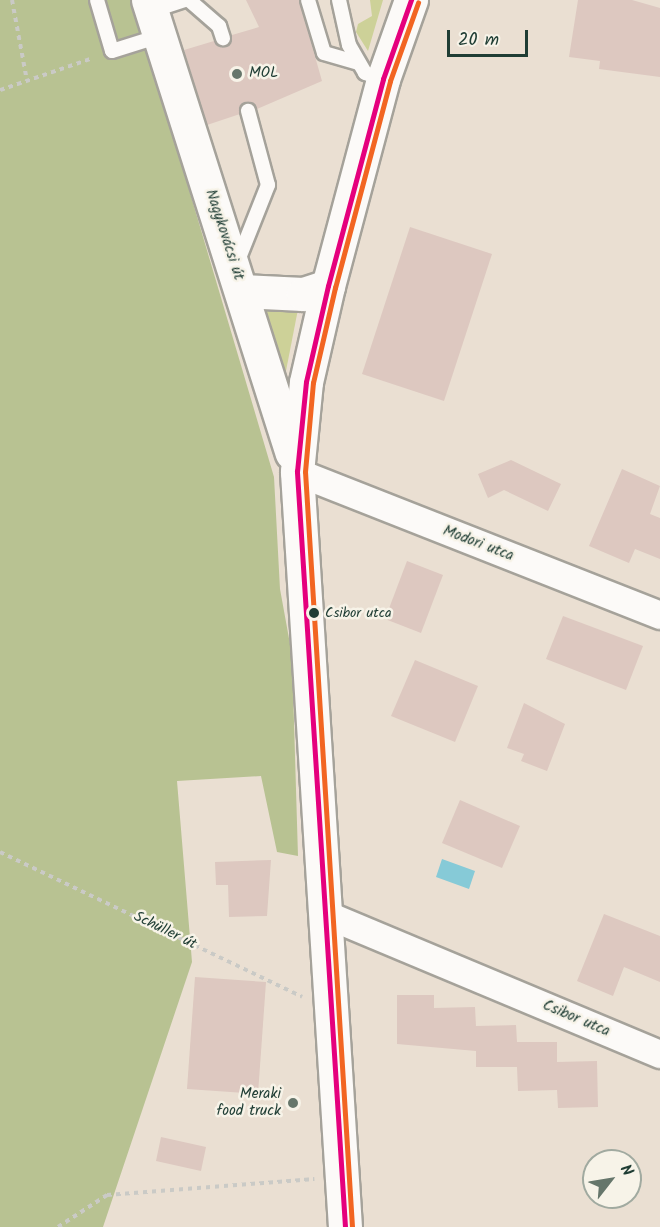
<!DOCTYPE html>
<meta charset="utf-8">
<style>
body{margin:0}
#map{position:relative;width:660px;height:1227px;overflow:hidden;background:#eadfd2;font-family:Kalam,sans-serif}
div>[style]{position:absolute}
.green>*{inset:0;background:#cdd198}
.forest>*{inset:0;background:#b8c292}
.water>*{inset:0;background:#86cad7}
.building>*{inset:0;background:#ddc8c0}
.path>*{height:4px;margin-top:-2px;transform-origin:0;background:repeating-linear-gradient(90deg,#cacac6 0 4.5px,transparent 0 9px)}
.roads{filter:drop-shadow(2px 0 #a5a29a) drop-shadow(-2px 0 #a5a29a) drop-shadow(0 2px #a5a29a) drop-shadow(0 -2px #a5a29a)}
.lane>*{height:14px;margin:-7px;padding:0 7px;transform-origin:7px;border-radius:7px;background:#fcfaf8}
.street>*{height:27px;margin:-13.5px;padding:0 13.5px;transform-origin:13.5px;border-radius:13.5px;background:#fcfaf8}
.secondary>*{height:33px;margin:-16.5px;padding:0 16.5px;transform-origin:16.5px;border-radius:16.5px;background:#fcfaf8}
.bus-1>*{height:4.5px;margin:-2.25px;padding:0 2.25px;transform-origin:2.25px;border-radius:2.25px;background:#e5007d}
.bus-2>*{height:4.5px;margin:-2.25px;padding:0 2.25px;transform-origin:2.25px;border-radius:2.25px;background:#f26522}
.dots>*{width:16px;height:16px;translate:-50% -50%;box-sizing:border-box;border:3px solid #f7f3e8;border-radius:50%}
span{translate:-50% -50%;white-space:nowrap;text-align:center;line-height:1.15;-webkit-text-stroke:5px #f7f3e8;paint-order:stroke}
.bus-label{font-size:14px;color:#1f3d34}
.left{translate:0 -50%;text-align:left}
.poi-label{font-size:15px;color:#1f3d34}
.right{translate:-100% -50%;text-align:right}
.street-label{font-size:15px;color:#1f3d34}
.north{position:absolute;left:582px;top:1149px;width:60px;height:60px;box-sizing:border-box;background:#f7f3e8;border:2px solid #a1aaa0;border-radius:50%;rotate:59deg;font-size:16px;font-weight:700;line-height:24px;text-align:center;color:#1f3d34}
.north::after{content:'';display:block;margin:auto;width:21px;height:27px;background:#66766b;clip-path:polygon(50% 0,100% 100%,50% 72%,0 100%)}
.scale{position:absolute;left:447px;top:30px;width:81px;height:27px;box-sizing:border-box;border:3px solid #1f3d34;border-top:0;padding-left:8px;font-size:18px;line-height:21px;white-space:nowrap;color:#1f3d34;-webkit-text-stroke:4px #f7f3e8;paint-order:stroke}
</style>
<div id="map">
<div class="green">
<i style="clip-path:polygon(370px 0,383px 0,368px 51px,356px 32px,358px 24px,372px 16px)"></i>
<i style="clip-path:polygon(299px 304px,285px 376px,265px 307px)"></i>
</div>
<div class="forest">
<i style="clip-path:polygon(0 0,133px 0,274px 477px,280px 589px,292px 655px,298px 856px,277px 852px,261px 776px,177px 781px,192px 962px,103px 1227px,0 1227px)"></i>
</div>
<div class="water">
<i style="clip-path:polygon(442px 859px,475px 871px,469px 889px,436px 877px)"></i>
</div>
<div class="building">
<i style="clip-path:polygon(246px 0,299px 0,322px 81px,257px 109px,245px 103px,240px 114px,207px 125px,184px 50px,214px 41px,225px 47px,232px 35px,259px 27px)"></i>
<i style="clip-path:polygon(578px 0,632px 0,660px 8px,660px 77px,599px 69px,600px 61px,569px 57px)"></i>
<i style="clip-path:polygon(410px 227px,492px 254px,444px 401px,362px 374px)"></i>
<i style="clip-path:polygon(511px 460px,561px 484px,548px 511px,504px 490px,488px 498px,478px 474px)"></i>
<i style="clip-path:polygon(622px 469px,660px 486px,650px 514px,660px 518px,660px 559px,635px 549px,629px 563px,589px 546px)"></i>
<i style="clip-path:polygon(407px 561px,443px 575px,421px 633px,385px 619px)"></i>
<i style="clip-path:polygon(563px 616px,643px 646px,626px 690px,546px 659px)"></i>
<i style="clip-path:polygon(415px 660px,478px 686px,455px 742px,391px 716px)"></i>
<i style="clip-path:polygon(524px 703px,565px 724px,547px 771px,521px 761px,524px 754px,507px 748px)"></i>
<i style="clip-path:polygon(460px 800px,520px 826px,502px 868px,442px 843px)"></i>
<i style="clip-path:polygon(271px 860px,267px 916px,229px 917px,228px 885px,216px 885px,215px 862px)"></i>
<i style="clip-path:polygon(604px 914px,660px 936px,660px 982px,624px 967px,613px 996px,577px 981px)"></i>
<i style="clip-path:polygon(195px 977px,266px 982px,258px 1094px,187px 1089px)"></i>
<i style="clip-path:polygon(397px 995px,434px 995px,434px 1008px,475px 1007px,476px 1026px,516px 1025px,517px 1042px,557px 1042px,557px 1062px,597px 1061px,598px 1107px,558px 1108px,557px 1090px,518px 1091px,517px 1067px,476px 1067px,476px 1051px,397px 1044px)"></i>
<i style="clip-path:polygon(161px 1137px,206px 1147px,201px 1171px,156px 1161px)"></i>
</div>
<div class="path">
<i style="left:12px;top:0;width:82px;rotate:79.5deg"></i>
<i style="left:0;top:90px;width:98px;rotate:-19deg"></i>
<i style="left:0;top:852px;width:335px;rotate:25.6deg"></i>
<i style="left:58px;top:1227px;width:59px;rotate:-33.1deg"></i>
<i style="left:107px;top:1195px;width:208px;rotate:-4.4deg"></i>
</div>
<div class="roads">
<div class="lane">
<i style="left:97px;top:0;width:53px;rotate:73.6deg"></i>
<i style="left:112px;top:51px;width:50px;rotate:-17.4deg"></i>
<i style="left:189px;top:0;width:40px;rotate:41deg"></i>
<i style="left:219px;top:26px;width:13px;rotate:72deg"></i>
<i style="left:308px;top:0;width:55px;rotate:73.2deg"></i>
<i style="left:324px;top:53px;width:36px;rotate:16deg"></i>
<i style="left:339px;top:0;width:46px;rotate:77.5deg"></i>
<i style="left:349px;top:45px;width:32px;rotate:60deg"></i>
<i style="left:365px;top:73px;width:18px;rotate:19deg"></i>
<i style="left:151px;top:11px;width:36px;rotate:-18deg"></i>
<i style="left:237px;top:263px;width:84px;rotate:-68.3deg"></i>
<i style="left:268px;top:185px;width:77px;rotate:-105.1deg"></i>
</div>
<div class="street">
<i style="left:297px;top:472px;width:390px;rotate:21.5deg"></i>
<i style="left:325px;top:914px;width:363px;rotate:22.7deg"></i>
</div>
<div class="secondary">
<i style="left:148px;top:0;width:475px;rotate:72.4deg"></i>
<i style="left:242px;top:291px;width:61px;rotate:2.8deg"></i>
<i style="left:303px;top:294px;width:26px;rotate:-18deg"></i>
<i style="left:345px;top:1227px;width:757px;rotate:-93.64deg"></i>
<i style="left:297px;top:472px;width:90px;rotate:-84.3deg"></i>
<i style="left:306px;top:382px;width:98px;rotate:-77.1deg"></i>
<i style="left:328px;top:286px;width:214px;rotate:-75.1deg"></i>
<i style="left:383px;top:79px;width:84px;rotate:-70.5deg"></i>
</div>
</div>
<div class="bus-1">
<i style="left:345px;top:1227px;width:757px;rotate:-93.64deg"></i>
<i style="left:297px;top:472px;width:90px;rotate:-84.3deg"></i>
<i style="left:306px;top:382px;width:98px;rotate:-77.1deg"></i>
<i style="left:328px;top:286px;width:214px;rotate:-75.1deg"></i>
<i style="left:383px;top:79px;width:84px;rotate:-70.5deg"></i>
</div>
<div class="bus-2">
<i style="left:352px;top:1227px;width:756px;rotate:-93.56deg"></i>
<i style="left:305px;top:472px;width:89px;rotate:-84.9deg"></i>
<i style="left:313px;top:383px;width:98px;rotate:-77deg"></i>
<i style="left:335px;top:288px;width:214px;rotate:-75.1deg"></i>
<i style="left:390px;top:81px;width:83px;rotate:-70.3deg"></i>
</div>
<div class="dots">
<i style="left:237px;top:74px;background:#66766b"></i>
<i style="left:314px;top:613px;background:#1f3d34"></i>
<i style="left:293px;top:1103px;background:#66766b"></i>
</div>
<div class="bus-label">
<span class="left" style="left:325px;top:613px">Csibor utca</span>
</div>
<div class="poi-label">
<span class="left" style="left:249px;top:74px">MOL</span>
<span class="right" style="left:281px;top:1103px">Meraki<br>food truck</span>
</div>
<div class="street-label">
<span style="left:224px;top:235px;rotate:72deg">Nagykovácsi út</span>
<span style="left:478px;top:544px;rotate:21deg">Modori utca</span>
<span style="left:165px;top:931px;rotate:26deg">Schüller út</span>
<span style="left:576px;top:1019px;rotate:23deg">Csibor utca</span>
</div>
<div class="north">N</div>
<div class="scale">20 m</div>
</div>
